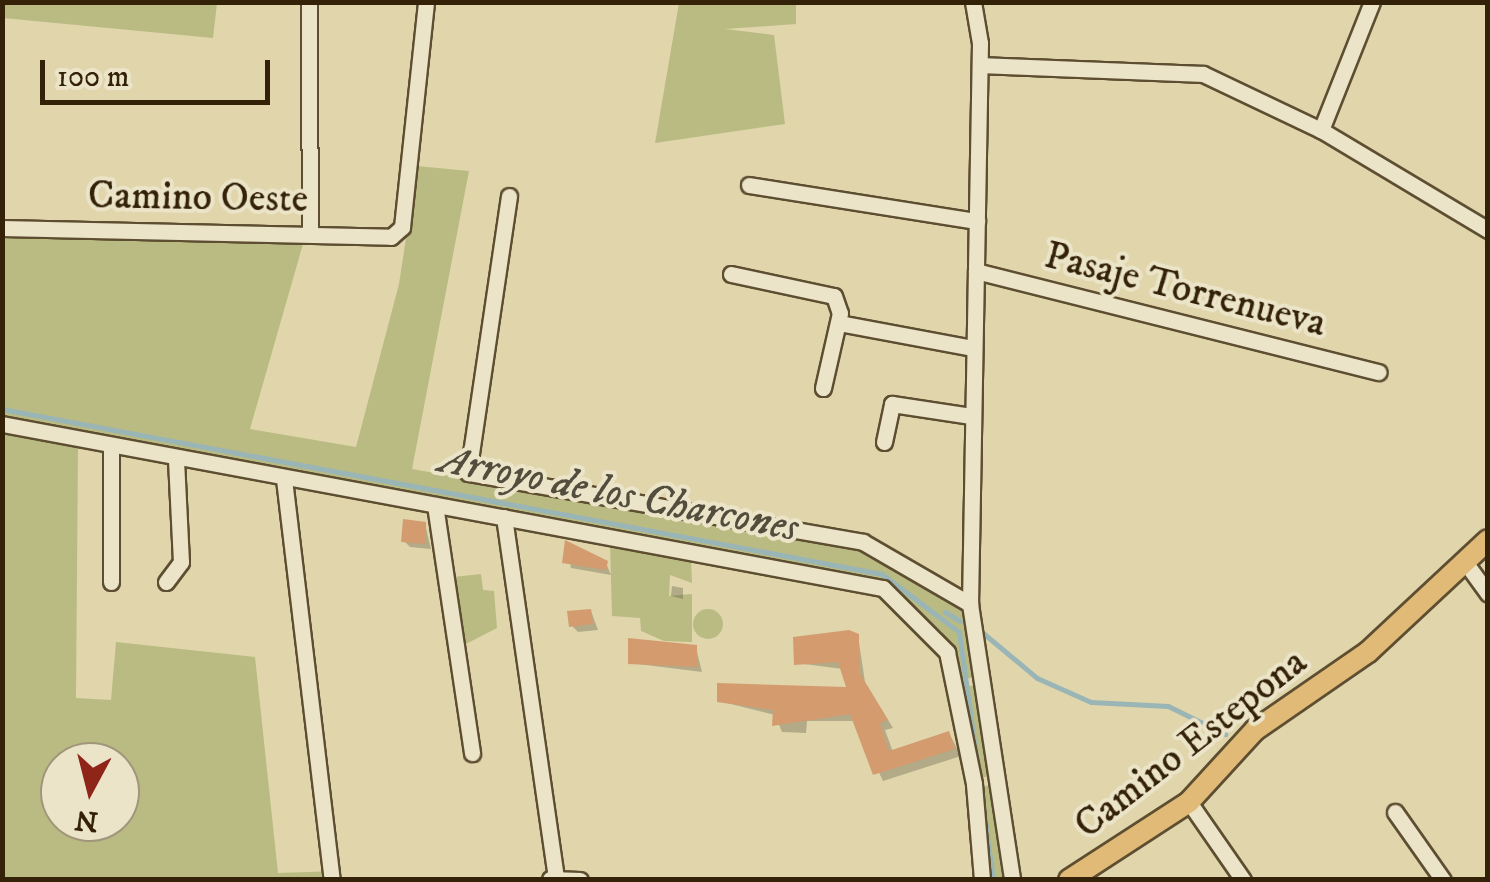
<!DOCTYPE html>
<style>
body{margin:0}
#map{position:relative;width:1490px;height:882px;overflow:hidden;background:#e0d5ab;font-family:"IM FELL DW Pica",serif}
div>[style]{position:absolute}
.green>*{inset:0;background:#babb83}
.round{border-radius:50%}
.shadow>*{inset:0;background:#0003}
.stream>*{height:5px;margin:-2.5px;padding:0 2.5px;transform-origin:2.5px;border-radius:2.5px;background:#9ab5b6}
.building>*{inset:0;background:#d49b6f}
.roads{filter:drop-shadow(2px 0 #5e4e31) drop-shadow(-2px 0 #5e4e31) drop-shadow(0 2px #5e4e31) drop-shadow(0 -2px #5e4e31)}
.minor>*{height:15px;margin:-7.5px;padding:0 7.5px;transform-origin:7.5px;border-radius:7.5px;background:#ebe4c8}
.major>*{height:20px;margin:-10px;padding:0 10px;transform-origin:10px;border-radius:10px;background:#e0ba76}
span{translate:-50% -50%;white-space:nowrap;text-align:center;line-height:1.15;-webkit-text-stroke:8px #ebe4c8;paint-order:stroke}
.street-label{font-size:40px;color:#332108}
.water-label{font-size:42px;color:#524d3c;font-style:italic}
.frame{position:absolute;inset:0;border:5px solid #332108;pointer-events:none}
.north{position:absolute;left:40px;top:742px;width:100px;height:100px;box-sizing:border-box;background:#ebe4c8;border:2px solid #a1967b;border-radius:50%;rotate:187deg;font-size:28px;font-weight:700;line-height:40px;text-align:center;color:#332108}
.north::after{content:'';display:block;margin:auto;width:35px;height:45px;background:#8f2418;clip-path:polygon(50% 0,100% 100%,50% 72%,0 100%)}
.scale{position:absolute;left:40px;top:60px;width:230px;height:45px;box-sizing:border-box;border:5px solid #332108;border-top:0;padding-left:12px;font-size:30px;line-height:35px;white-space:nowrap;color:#332108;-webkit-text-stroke:8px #ebe4c8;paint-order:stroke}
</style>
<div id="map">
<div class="green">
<i style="clip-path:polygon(2px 3px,3px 2px,217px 3px,213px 38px,3px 18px)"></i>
<i style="clip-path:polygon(679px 3px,796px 3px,796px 24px,725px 29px,774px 35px,785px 124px,655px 143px)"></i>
<i style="clip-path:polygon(417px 166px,469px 171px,412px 469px,859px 548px,961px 608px,976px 677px,957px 680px,942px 632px,890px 587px,3px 420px,3px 233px,305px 237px,250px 429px,356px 447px,399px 284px)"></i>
<i style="clip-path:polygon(evenodd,2px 432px,78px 448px,76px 698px,111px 700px,116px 642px,255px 657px,278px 873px,340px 871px,341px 879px,3px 879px,2px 432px,60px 762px,120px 762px,120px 822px,60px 822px,60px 762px)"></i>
<i style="clip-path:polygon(610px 541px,691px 559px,692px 583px,670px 575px,669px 596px,692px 594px,692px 642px,664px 641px,641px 631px,640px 618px,612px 616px)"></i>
<i style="clip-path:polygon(481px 574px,483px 590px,494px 591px,497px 628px,462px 646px,453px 577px)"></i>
<i class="round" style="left:693px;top:609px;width:30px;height:30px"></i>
<i style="clip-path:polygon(976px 685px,991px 776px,980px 778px,963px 687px)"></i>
<i style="clip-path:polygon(993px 785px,1003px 869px,1003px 879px,986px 879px,981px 787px)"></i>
</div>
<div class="shadow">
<i style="clip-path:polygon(425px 524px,431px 549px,410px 547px,404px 541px)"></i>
<i style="clip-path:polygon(567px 543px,606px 563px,611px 575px,571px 568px)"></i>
<i style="clip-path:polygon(672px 586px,683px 588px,683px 599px,671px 596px)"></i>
<i style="clip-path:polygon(591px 611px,598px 630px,578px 632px,572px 626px)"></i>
<i style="clip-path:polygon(858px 636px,865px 682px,893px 728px,885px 730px,893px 752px,949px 733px,961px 756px,883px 781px,855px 721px,807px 721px,806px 733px,782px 732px,775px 715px,719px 701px,850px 690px,843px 669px,796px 663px)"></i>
<i style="clip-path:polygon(696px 648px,702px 672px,630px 663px)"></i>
</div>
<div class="stream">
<i style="left:2px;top:409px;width:895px;rotate:10.62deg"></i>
<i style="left:882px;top:574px;width:96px;rotate:37deg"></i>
<i style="left:959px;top:632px;width:250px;rotate:82.2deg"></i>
<i style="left:945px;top:612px;width:17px;rotate:31deg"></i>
<i style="left:983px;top:633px;width:70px;rotate:39.8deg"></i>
<i style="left:1037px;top:678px;width:59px;rotate:24deg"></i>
<i style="left:1091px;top:702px;width:77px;rotate:3deg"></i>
<i style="left:1168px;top:706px;width:64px;rotate:26.2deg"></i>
</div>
<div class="building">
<i style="clip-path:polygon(403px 519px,426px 522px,426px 544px,401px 542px)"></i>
<i style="clip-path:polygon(565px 540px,608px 561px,606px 570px,562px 563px)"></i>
<i style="clip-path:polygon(591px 609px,593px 624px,569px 627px,567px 611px)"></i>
<i style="clip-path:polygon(849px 630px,859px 634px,859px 672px,888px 720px,880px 723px,889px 751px,949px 731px,955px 749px,873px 775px,850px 714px,772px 726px,773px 710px,717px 702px,717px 683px,846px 687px,838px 662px,794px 665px,793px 637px)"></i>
<i style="clip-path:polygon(628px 638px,697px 645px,697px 667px,628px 664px)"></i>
</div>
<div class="roads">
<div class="minor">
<i style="left:309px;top:2px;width:230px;rotate:89.8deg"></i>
<i style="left:973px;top:2px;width:42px;rotate:80.3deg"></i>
<i style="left:980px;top:43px;width:561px;rotate:91.02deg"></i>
<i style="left:970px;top:604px;width:279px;rotate:81.3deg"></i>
<i style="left:980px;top:65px;width:223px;rotate:2.3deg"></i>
<i style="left:1203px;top:74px;width:131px;rotate:25.4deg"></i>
<i style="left:1321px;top:130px;width:195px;rotate:30.9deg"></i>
<i style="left:1321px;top:130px;width:138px;rotate:-68.3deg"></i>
<i style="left:749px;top:185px;width:231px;rotate:9deg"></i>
<i style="left:509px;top:196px;width:280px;rotate:98.4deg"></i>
<i style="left:468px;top:473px;width:401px;rotate:9.9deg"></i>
<i style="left:863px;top:542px;width:124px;rotate:30.1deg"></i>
<i style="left:2px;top:228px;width:389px;rotate:1.3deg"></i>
<i style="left:391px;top:237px;width:15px;rotate:-42deg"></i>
<i style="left:402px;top:227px;width:226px;rotate:-83.9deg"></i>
<i style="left:976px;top:271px;width:415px;rotate:14.1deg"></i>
<i style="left:731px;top:274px;width:105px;rotate:12.1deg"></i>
<i style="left:834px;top:296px;width:18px;rotate:71deg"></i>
<i style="left:840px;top:313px;width:77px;rotate:102.8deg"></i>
<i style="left:839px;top:323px;width:136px;rotate:10.6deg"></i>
<i style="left:2px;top:424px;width:896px;rotate:10.55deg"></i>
<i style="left:883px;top:588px;width:91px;rotate:45deg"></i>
<i style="left:947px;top:652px;width:135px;rotate:78.4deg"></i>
<i style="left:974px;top:784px;width:96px;rotate:85.2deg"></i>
<i style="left:884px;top:442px;width:39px;rotate:-78deg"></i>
<i style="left:892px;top:404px;width:80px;rotate:8.6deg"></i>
<i style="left:111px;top:447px;width:135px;rotate:90deg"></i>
<i style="left:284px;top:479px;width:404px;rotate:83.2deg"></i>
<i style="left:435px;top:505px;width:251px;rotate:81.5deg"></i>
<i style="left:504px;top:517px;width:365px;rotate:81.8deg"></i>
<i style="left:1465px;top:562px;width:39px;rotate:54deg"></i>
<i style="left:166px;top:582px;width:25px;rotate:-53deg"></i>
<i style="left:181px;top:562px;width:101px;rotate:-92.8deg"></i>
<i style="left:1189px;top:802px;width:95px;rotate:55.3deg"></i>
<i style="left:1395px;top:812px;width:83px;rotate:54.8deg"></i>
<i style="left:550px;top:879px;width:30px;rotate:2deg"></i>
</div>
<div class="major">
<i style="left:1069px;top:880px;width:143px;rotate:-33deg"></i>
<i style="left:1189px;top:802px;width:98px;rotate:-47.5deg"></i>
<i style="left:1255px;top:730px;width:137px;rotate:-34.6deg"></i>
<i style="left:1368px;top:652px;width:164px;rotate:-43deg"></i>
</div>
</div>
<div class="street-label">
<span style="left:198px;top:198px;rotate:1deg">Camino Oeste</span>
<span style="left:1185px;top:290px;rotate:14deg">Pasaje Torrenueva</span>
<span style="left:1191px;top:744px;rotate:-38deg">Camino Estepona</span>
</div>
<div class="water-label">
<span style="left:619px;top:494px;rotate:11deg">Arroyo de los Charcones</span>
</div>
<div class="frame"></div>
<div class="north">N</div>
<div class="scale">100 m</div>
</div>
